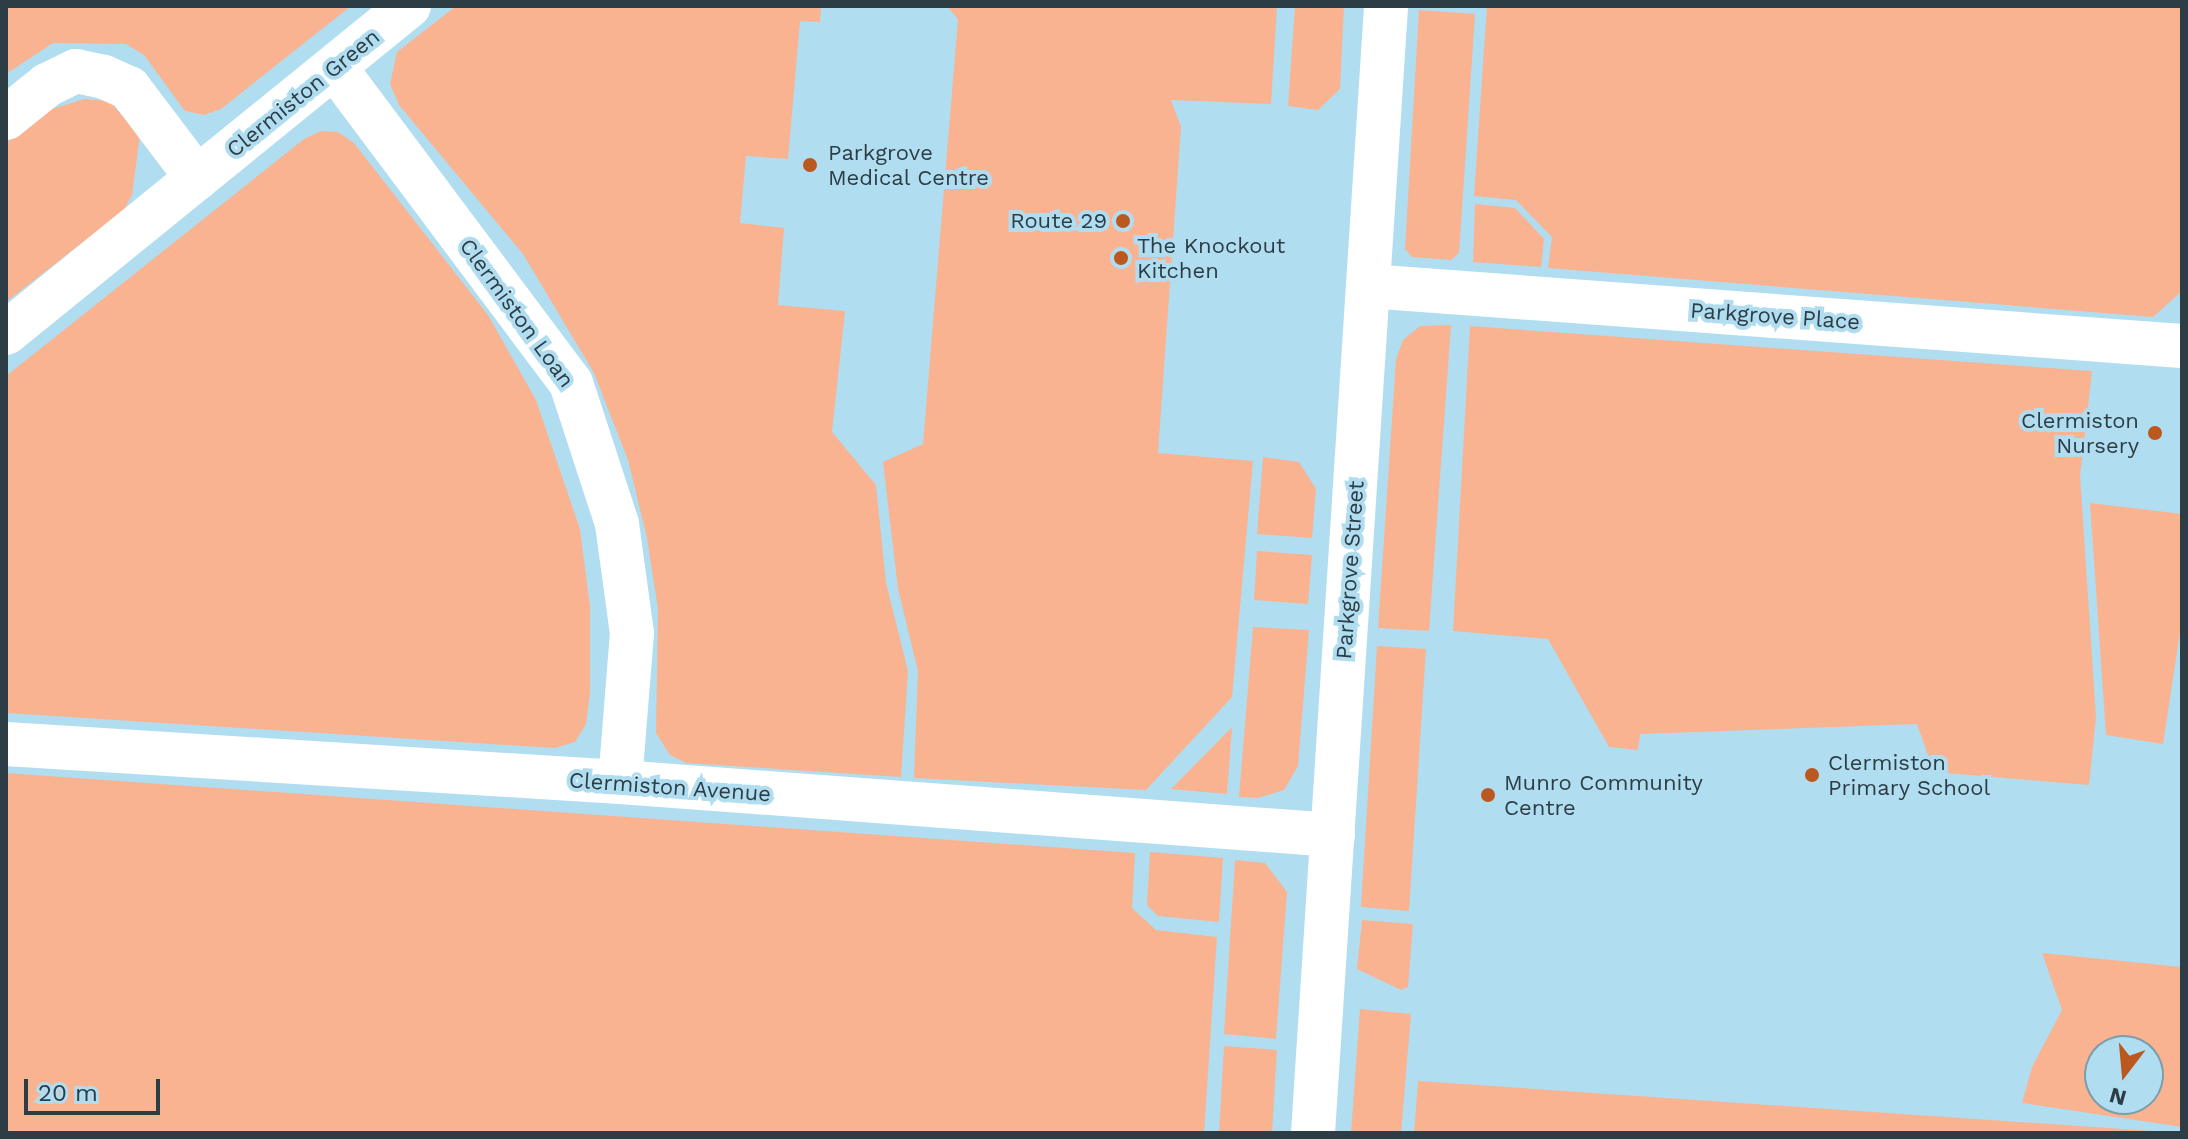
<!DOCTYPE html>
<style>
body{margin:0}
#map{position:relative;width:2188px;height:1139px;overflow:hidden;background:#b1ddf0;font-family:"Work Sans",sans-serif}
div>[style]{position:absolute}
.green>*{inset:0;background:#fab391}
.street>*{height:44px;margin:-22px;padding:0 22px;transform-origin:22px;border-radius:22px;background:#fff}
.dots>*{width:22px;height:22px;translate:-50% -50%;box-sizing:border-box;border:4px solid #b1ddf0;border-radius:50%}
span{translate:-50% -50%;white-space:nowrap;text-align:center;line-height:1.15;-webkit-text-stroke:8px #b1ddf0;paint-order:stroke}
.street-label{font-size:22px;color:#2c3d45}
.poi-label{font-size:22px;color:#2c3d45}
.left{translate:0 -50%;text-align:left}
.right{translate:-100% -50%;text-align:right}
.frame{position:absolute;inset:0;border:8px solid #2c3d45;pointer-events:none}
.north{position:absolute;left:2084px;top:1035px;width:80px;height:80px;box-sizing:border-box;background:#b1ddf0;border:2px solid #7c9dac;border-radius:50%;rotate:196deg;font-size:22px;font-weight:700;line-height:32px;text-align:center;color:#2c3d45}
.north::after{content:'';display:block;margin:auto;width:28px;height:36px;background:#bb581f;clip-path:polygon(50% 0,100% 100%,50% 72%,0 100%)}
.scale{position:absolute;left:24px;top:1079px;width:136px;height:36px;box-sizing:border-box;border:4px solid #2c3d45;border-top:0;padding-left:10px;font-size:24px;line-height:28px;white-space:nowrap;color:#2c3d45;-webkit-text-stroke:6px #b1ddf0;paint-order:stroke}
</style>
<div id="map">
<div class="green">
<i style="clip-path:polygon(6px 6px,351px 6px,221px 109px,204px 115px,185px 111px,144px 55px,126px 44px,53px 43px,6px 74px)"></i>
<i style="clip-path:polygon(456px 6px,821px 6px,820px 22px,800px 21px,788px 159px,746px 156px,740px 223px,784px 228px,778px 305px,845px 311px,832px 432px,876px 485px,886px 583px,908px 671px,901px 777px,686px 763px,670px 755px,656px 733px,658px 609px,647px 538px,628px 460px,594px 373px,523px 254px,399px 105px,390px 84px,397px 52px)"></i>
<i style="clip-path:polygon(947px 6px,1277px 6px,1271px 104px,1171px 100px,1181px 127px,1158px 453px,1253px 461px,1232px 697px,1146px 790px,914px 778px,918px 671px,898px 589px,883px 462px,923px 444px,958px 19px)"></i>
<i style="clip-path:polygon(1295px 6px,1344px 6px,1340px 89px,1318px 110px,1288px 106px)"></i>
<i style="clip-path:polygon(1487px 6px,2182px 6px,2182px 291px,2153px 317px,1548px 268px,1552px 237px,1516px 200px,1474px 196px)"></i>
<i style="clip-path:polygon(1419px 10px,1475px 14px,1459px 253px,1451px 260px,1412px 257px,1405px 249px)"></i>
<i style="clip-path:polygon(84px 99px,109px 101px,140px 135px,132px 195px,124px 210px,6px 302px,6px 143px,49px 110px)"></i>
<i style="clip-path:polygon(321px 131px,338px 132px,354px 143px,488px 315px,536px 400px,580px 529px,590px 607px,590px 693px,586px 724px,575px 742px,555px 748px,6px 713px,6px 376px,304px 139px)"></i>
<i style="clip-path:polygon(1475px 204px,1515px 208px,1544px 239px,1541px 267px,1473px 262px)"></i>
<i style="clip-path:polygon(1451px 325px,1429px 631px,1378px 628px,1396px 359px,1403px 340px,1420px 326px)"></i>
<i style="clip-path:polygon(1470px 326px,2092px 371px,2080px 476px,2096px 717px,2089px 785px,1934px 772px,1917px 724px,1640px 734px,1638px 750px,1609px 747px,1548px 639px,1453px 631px)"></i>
<i style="clip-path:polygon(1263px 457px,1299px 462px,1316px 489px,1312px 538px,1257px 534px)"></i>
<i style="clip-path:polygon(2090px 503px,2182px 514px,2182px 619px,2163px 744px,2106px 735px)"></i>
<i style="clip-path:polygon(1257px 551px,1312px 555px,1308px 604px,1254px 600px)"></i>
<i style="clip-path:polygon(1253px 627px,1309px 630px,1298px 766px,1284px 790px,1258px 798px,1239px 797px)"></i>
<i style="clip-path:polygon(1377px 646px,1426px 649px,1409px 911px,1361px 907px)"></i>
<i style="clip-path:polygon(1232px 727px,1227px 794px,1171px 789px)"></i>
<i style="clip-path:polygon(6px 773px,1135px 853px,1132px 908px,1156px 930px,1217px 937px,1204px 1133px,6px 1133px)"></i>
<i style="clip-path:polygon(1150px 852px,1223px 858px,1219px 922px,1158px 916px,1147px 905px)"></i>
<i style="clip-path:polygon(1235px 860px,1265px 863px,1287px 892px,1276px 1039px,1224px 1034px)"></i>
<i style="clip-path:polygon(1362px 920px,1413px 924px,1408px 987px,1401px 990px,1357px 969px)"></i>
<i style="clip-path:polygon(evenodd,2042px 953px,2182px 967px,2182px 1127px,2022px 1103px,2032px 1067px,2062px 1010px,2042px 953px,2100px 1051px,2148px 1051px,2148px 1099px,2100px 1099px,2100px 1051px)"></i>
<i style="clip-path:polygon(1360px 1009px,1411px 1014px,1401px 1133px,1351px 1133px)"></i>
<i style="clip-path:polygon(1224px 1046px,1277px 1050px,1272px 1133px,1219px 1133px)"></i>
<i style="clip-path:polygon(1418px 1081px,2182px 1133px,1414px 1133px)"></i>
</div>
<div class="street">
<i style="left:336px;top:69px;width:392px;rotate:53.2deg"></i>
<i style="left:571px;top:383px;width:148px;rotate:71.9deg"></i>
<i style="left:617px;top:524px;width:110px;rotate:82.2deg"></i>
<i style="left:632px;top:633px;width:149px;rotate:94.6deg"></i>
<i style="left:6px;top:118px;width:53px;rotate:-38.8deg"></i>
<i style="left:47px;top:85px;width:32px;rotate:-26deg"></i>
<i style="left:76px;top:71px;width:29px;rotate:12deg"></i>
<i style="left:104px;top:77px;width:27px;rotate:24deg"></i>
<i style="left:129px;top:88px;width:113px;rotate:52.9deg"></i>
<i style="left:1368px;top:286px;width:816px;rotate:4.22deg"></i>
<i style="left:6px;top:333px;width:519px;rotate:-39.06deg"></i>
<i style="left:6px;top:744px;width:615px;rotate:3.54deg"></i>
<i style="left:620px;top:782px;width:715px;rotate:4.25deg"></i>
<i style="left:1313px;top:1133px;width:1129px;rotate:-86.29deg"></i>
</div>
<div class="dots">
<i style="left:810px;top:165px;background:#bb581f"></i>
<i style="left:1123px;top:221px;background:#bb581f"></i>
<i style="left:1121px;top:258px;background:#bb581f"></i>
<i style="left:2155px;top:433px;background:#bb581f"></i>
<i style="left:1812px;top:775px;background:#bb581f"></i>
<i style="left:1488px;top:795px;background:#bb581f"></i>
</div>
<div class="street-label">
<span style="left:303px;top:93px;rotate:-39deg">Clermiston Green</span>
<span style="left:517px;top:313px;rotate:54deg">Clermiston Loan</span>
<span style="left:1775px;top:316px;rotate:4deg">Parkgrove Place</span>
<span style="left:1350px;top:570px;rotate:-86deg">Parkgrove Street</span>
<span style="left:670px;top:787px;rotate:4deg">Clermiston Avenue</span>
</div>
<div class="poi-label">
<span class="left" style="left:828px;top:165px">Parkgrove<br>Medical Centre</span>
<span class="right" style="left:1107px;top:221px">Route 29</span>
<span class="left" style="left:1137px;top:258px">The Knockout<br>Kitchen</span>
<span class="right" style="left:2139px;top:433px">Clermiston<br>Nursery</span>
<span class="left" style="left:1828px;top:775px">Clermiston<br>Primary School</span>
<span class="left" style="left:1504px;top:795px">Munro Community<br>Centre</span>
</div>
<div class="frame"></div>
<div class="north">N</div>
<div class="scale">20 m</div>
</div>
